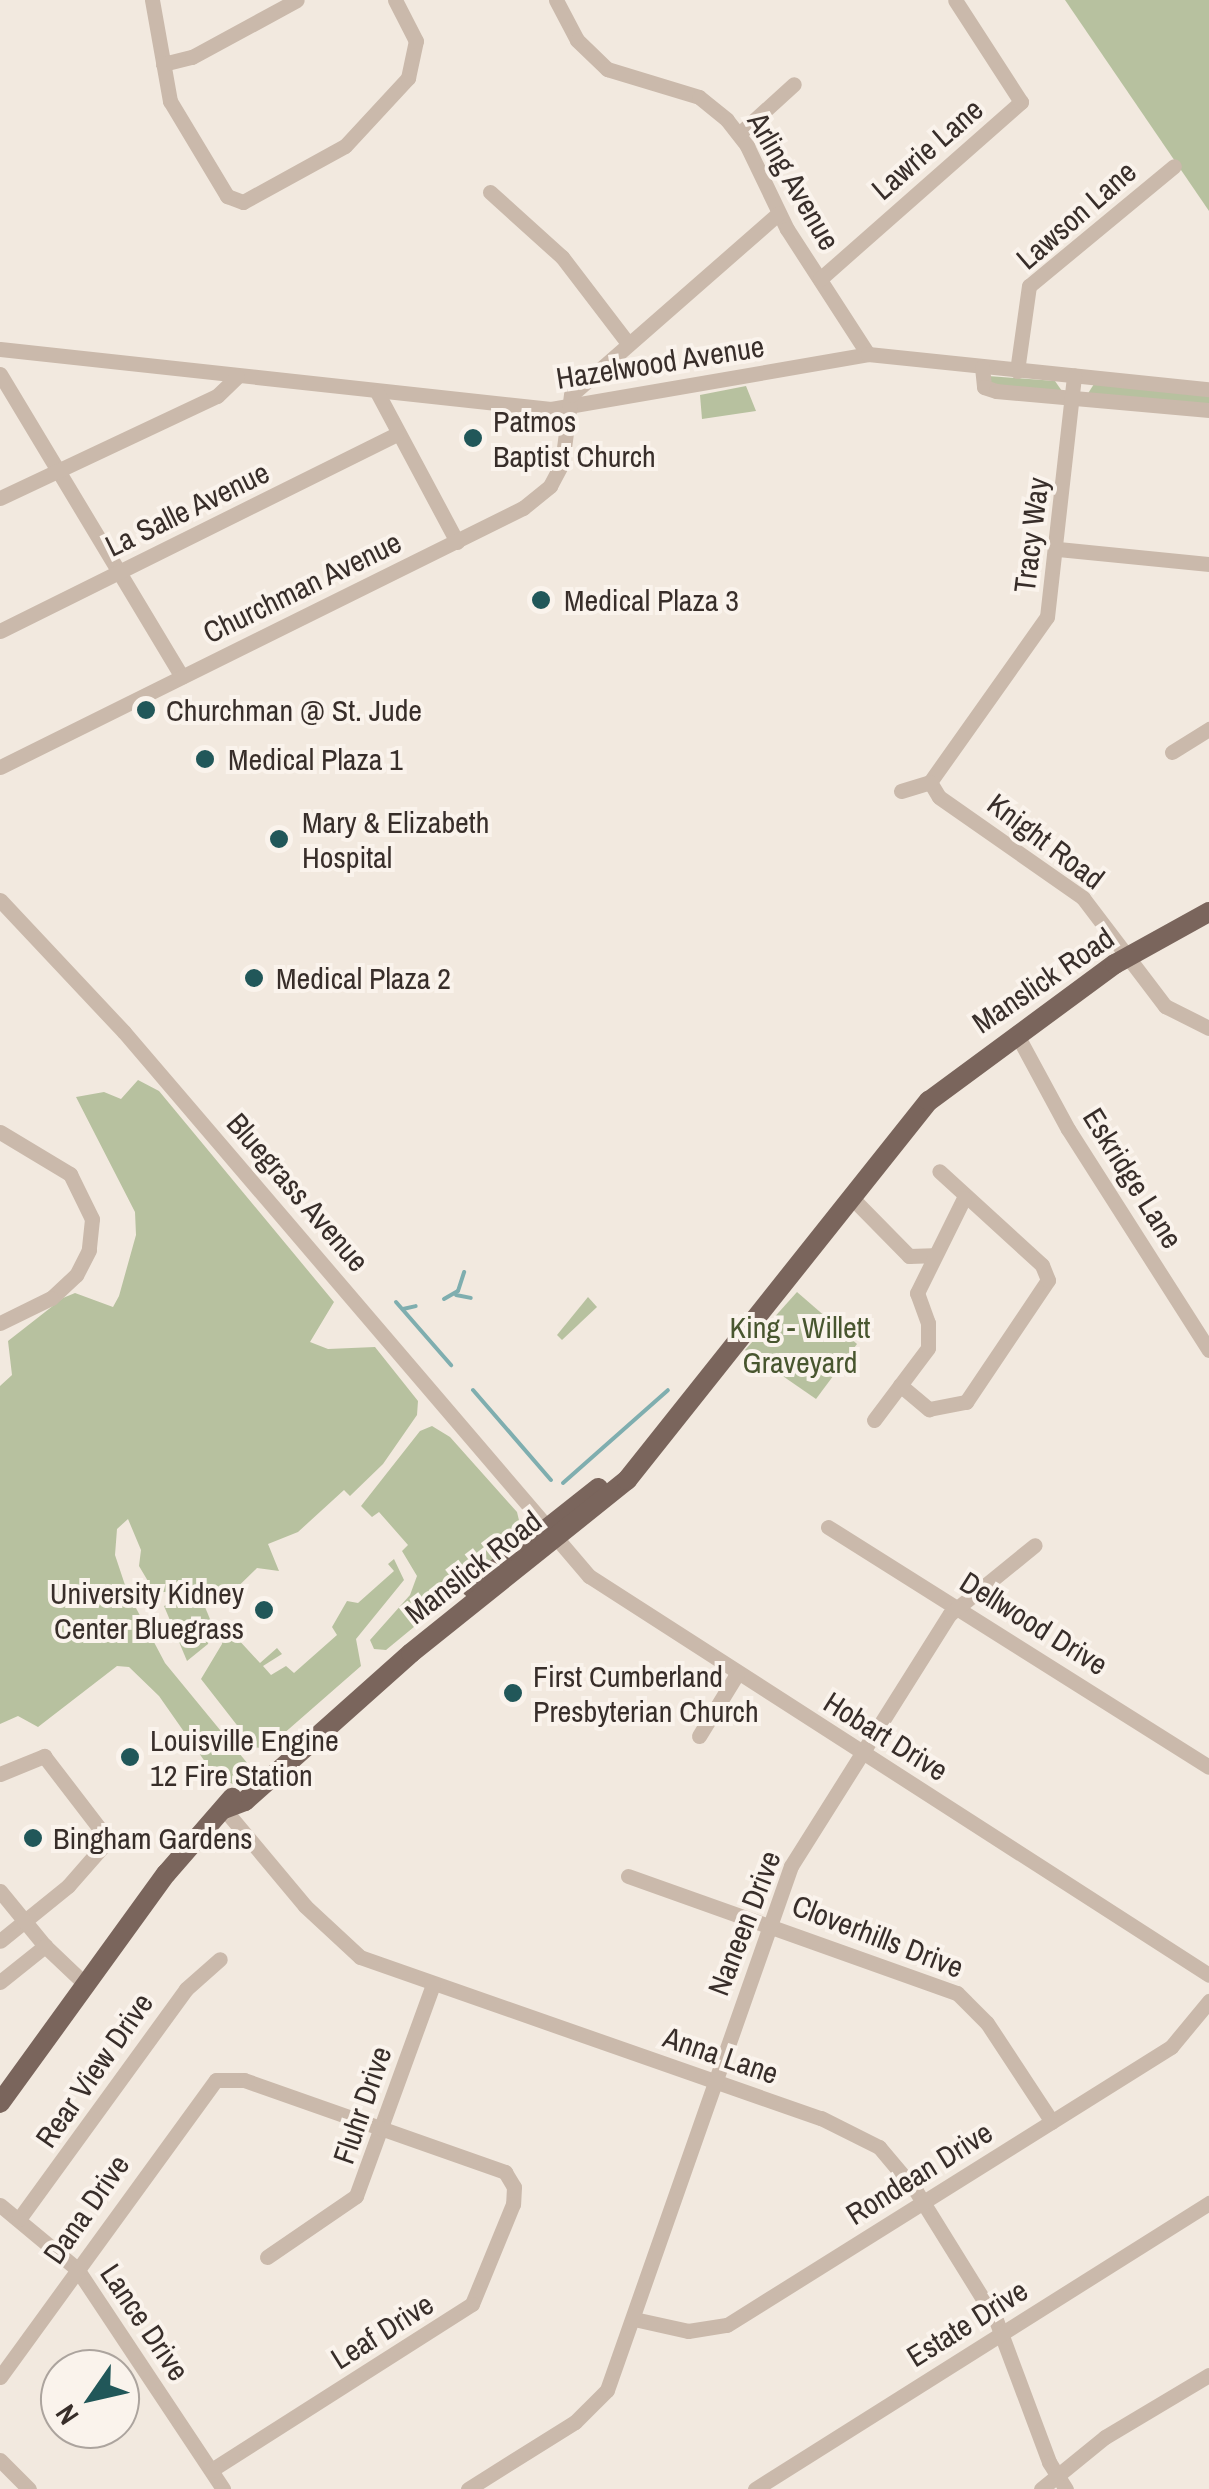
<!DOCTYPE html>
<style>
body{margin:0}
#map{position:relative;width:1209px;height:2489px;overflow:hidden;background:#f2e9df;font-family:"Archivo Narrow",sans-serif}
div>[style]{position:absolute}
.green>*{inset:0;background:#b7c19f}
.stream>*{height:4px;margin:-2px;padding:0 2px;transform-origin:2px;border-radius:2px;background:#7faeaf}
.minor>*{height:15px;margin:-7.5px;padding:0 7.5px;transform-origin:7.5px;border-radius:7.5px;background:#cab9ab}
.major>*{height:20px;margin:-10px;padding:0 10px;transform-origin:10px;border-radius:10px;background:#7a655c}
.dots>*{width:28px;height:28px;translate:-50% -50%;box-sizing:border-box;border:5px solid #faf3ec;border-radius:50%}
span{translate:-50% -50%;white-space:nowrap;text-align:center;line-height:1.15;-webkit-text-stroke:8px #faf3ec;paint-order:stroke}
.street-label{font-size:30px;color:#382e2a}
.poi-label{font-size:30px;color:#382e2a}
.left{translate:0 -50%;text-align:left}
.right{translate:-100% -50%;text-align:right}
.park-label{font-size:30px;color:#48562f}
.north{position:absolute;left:40px;top:2349px;width:100px;height:100px;box-sizing:border-box;background:#faf3ec;border:2px solid #aca49e;border-radius:50%;rotate:236deg;font-size:28px;font-weight:700;line-height:40px;text-align:center;color:#382e2a}
.north::after{content:'';display:block;margin:auto;width:35px;height:45px;background:#215759;clip-path:polygon(50% 0,100% 100%,50% 72%,0 100%)}
</style>
<div id="map">
<div class="green">
<i style="clip-path:polygon(1065px 0,1209px 0,1209px 211px)"></i>
<i style="clip-path:polygon(988px 376px,1055px 381px,1064px 394px,993px 387px)"></i>
<i style="clip-path:polygon(1094px 384px,1209px 395px,1209px 409px,1087px 395px)"></i>
<i style="clip-path:polygon(746px 386px,756px 411px,702px 419px,700px 395px)"></i>
<i style="clip-path:polygon(138px 1080px,159px 1091px,334px 1302px,310px 1342px,328px 1349px,375px 1347px,418px 1401px,417px 1415px,383px 1464px,350px 1496px,344px 1490px,298px 1532px,268px 1544px,279px 1571px,257px 1568px,217px 1607px,192px 1589px,155px 1593px,139px 1566px,141px 1550px,128px 1519px,117px 1529px,115px 1555px,127px 1591px,165px 1663px,248px 1764px,237px 1786px,215px 1776px,159px 1696px,129px 1667px,117px 1666px,38px 1727px,18px 1716px,0 1724px,0 1386px,12px 1375px,8px 1341px,63px 1298px,75px 1293px,113px 1307px,119px 1296px,136px 1235px,135px 1212px,76px 1097px,104px 1092px,121px 1099px)"></i>
<i style="clip-path:polygon(797px 1292px,857px 1344px,816px 1399px,745px 1350px)"></i>
<i style="clip-path:polygon(588px 1297px,597px 1307px,562px 1340px,557px 1335px)"></i>
<i style="clip-path:polygon(432px 1426px,450px 1437px,517px 1512px,523px 1537px,386px 1650px,374px 1649px,370px 1640px,410px 1595px,417px 1576px,402px 1551px,408px 1545px,379px 1512px,372px 1517px,361px 1506px,420px 1431px)"></i>
<i style="clip-path:polygon(394px 1559px,404px 1580px,356px 1639px,361px 1666px,266px 1749px,254px 1747px,201px 1679px,222px 1644px,224px 1624px,260px 1663px,277px 1648px,282px 1654px,263px 1666px,271px 1675px,286px 1666px,294px 1673px,337px 1635px,332px 1627px,347px 1601px,358px 1603px,394px 1571px,388px 1564px)"></i>
<i style="clip-path:polygon(184px 1597px,205px 1607px,212px 1624px,208px 1644px,187px 1661px,164px 1606px)"></i>
</div>
<div class="stream">
<i style="left:456px;top:1295px;width:15px;rotate:11deg"></i>
<i style="left:444px;top:1299px;width:16px;rotate:-30deg"></i>
<i style="left:458px;top:1291px;width:20px;rotate:-72deg"></i>
<i style="left:396px;top:1302px;width:84px;rotate:48.9deg"></i>
<i style="left:403px;top:1309px;width:13px;rotate:-13deg"></i>
<i style="left:473px;top:1390px;width:119px;rotate:49.1deg"></i>
<i style="left:563px;top:1483px;width:140px;rotate:-41.5deg"></i>
</div>
<div class="minor">
<i style="left:152px;top:0;width:103px;rotate:79.9deg"></i>
<i style="left:170px;top:101px;width:111px;rotate:59deg"></i>
<i style="left:227px;top:196px;width:17px;rotate:21deg"></i>
<i style="left:243px;top:202px;width:116px;rotate:-28.8deg"></i>
<i style="left:345px;top:146px;width:93px;rotate:-47.2deg"></i>
<i style="left:408px;top:78px;width:38px;rotate:-78deg"></i>
<i style="left:416px;top:41px;width:46px;rotate:-117.1deg"></i>
<i style="left:556px;top:0;width:45px;rotate:62.3deg"></i>
<i style="left:577px;top:40px;width:42px;rotate:44deg"></i>
<i style="left:607px;top:69px;width:96px;rotate:16.9deg"></i>
<i style="left:699px;top:97px;width:36px;rotate:39deg"></i>
<i style="left:727px;top:120px;width:33px;rotate:52deg"></i>
<i style="left:747px;top:146px;width:92px;rotate:64.3deg"></i>
<i style="left:787px;top:229px;width:149px;rotate:57.1deg"></i>
<i style="left:163px;top:64px;width:30px;rotate:-14deg"></i>
<i style="left:192px;top:57px;width:119px;rotate:-28.5deg"></i>
<i style="left:739px;top:134px;width:74px;rotate:-42.3deg"></i>
<i style="left:490px;top:192px;width:97px;rotate:42.1deg"></i>
<i style="left:562px;top:257px;width:107px;rotate:52.6deg"></i>
<i style="left:820px;top:279px;width:268px;rotate:-41.4deg"></i>
<i style="left:1021px;top:102px;width:121px;rotate:-122.9deg"></i>
<i style="left:0;top:349px;width:554px;rotate:6.21deg"></i>
<i style="left:551px;top:409px;width:322px;rotate:-9.8deg"></i>
<i style="left:868px;top:354px;width:343px;rotate:5.9deg"></i>
<i style="left:982px;top:367px;width:20px;rotate:84deg"></i>
<i style="left:984px;top:387px;width:13px;rotate:18deg"></i>
<i style="left:996px;top:391px;width:214px;rotate:5.1deg"></i>
<i style="left:1017px;top:371px;width:86px;rotate:-82deg"></i>
<i style="left:1029px;top:286px;width:188px;rotate:-39.6deg"></i>
<i style="left:0;top:374px;width:353px;rotate:59deg"></i>
<i style="left:377px;top:392px;width:170px;rotate:61.9deg"></i>
<i style="left:0;top:498px;width:240px;rotate:-25.2deg"></i>
<i style="left:217px;top:396px;width:28px;rotate:-44deg"></i>
<i style="left:1058px;top:549px;width:152px;rotate:5.7deg"></i>
<i style="left:0;top:631px;width:442px;rotate:-26.4deg"></i>
<i style="left:1172px;top:752px;width:44px;rotate:-31.9deg"></i>
<i style="left:0;top:767px;width:584px;rotate:-26.35deg"></i>
<i style="left:523px;top:508px;width:35px;rotate:-39deg"></i>
<i style="left:550px;top:486px;width:26px;rotate:-62deg"></i>
<i style="left:562px;top:463px;width:69px;rotate:-82.5deg"></i>
<i style="left:571px;top:395px;width:276px;rotate:-41.2deg"></i>
<i style="left:930px;top:782px;width:202px;rotate:-54.7deg"></i>
<i style="left:1047px;top:617px;width:243px;rotate:-83.6deg"></i>
<i style="left:930px;top:782px;width:17px;rotate:59deg"></i>
<i style="left:939px;top:797px;width:176px;rotate:35deg"></i>
<i style="left:1083px;top:898px;width:136px;rotate:52.8deg"></i>
<i style="left:1165px;top:1006px;width:49px;rotate:26.6deg"></i>
<i style="left:901px;top:791px;width:30px;rotate:-17deg"></i>
<i style="left:0;top:900px;width:181px;rotate:46.8deg"></i>
<i style="left:124px;top:1032px;width:716px;rotate:49.48deg"></i>
<i style="left:589px;top:1576px;width:737px;rotate:32.76deg"></i>
<i style="left:1016px;top:1033px;width:109px;rotate:61.6deg"></i>
<i style="left:1068px;top:1129px;width:262px;rotate:57.5deg"></i>
<i style="left:0;top:1132px;width:82px;rotate:31deg"></i>
<i style="left:70px;top:1174px;width:50px;rotate:63.9deg"></i>
<i style="left:92px;top:1219px;width:31px;rotate:96deg"></i>
<i style="left:89px;top:1250px;width:28px;rotate:117deg"></i>
<i style="left:76px;top:1275px;width:34px;rotate:137deg"></i>
<i style="left:51px;top:1298px;width:57px;rotate:153.9deg"></i>
<i style="left:853px;top:1199px;width:80px;rotate:45.5deg"></i>
<i style="left:909px;top:1256px;width:23px;rotate:-2deg"></i>
<i style="left:900px;top:1385px;width:38px;rotate:40deg"></i>
<i style="left:929px;top:1409px;width:38px;rotate:-11deg"></i>
<i style="left:966px;top:1402px;width:147px;rotate:-56.1deg"></i>
<i style="left:1048px;top:1280px;width:16px;rotate:-112deg"></i>
<i style="left:1042px;top:1265px;width:139px;rotate:-137.6deg"></i>
<i style="left:874px;top:1420px;width:90px;rotate:-53.1deg"></i>
<i style="left:928px;top:1348px;width:25px;rotate:-90deg"></i>
<i style="left:928px;top:1323px;width:32px;rotate:-110deg"></i>
<i style="left:917px;top:1293px;width:106px;rotate:-63.7deg"></i>
<i style="left:828px;top:1527px;width:450px;rotate:32.2deg"></i>
<i style="left:699px;top:1736px;width:73px;rotate:-58.5deg"></i>
<i style="left:0;top:1774px;width:48px;rotate:-22.2deg"></i>
<i style="left:44px;top:1756px;width:97px;rotate:52.5deg"></i>
<i style="left:103px;top:1833px;width:13px;rotate:90deg"></i>
<i style="left:103px;top:1846px;width:53px;rotate:131.2deg"></i>
<i style="left:68px;top:1886px;width:87px;rotate:141deg"></i>
<i style="left:224px;top:1809px;width:126px;rotate:50.1deg"></i>
<i style="left:305px;top:1906px;width:75px;rotate:42.8deg"></i>
<i style="left:360px;top:1957px;width:488px;rotate:19.3deg"></i>
<i style="left:821px;top:2118px;width:65px;rotate:26.6deg"></i>
<i style="left:879px;top:2147px;width:57px;rotate:49.9deg"></i>
<i style="left:916px;top:2191px;width:152px;rotate:58.2deg"></i>
<i style="left:996px;top:2320px;width:152px;rotate:69.5deg"></i>
<i style="left:1049px;top:2462px;width:32px;rotate:58deg"></i>
<i style="left:628px;top:1876px;width:349px;rotate:19.6deg"></i>
<i style="left:957px;top:1993px;width:42px;rotate:45deg"></i>
<i style="left:987px;top:2023px;width:118px;rotate:56.7deg"></i>
<i style="left:0;top:1891px;width:71px;rotate:50.7deg"></i>
<i style="left:0;top:1982px;width:58px;rotate:-38.7deg"></i>
<i style="left:45px;top:1946px;width:55px;rotate:43.5deg"></i>
<i style="left:0;top:2205px;width:100px;rotate:39.7deg"></i>
<i style="left:77px;top:2269px;width:264px;rotate:56.4deg"></i>
<i style="left:19px;top:2219px;width:284px;rotate:-54deg"></i>
<i style="left:186px;top:1989px;width:45px;rotate:-41.4deg"></i>
<i style="left:267px;top:2257px;width:108px;rotate:-34.4deg"></i>
<i style="left:356px;top:2196px;width:225px;rotate:-70deg"></i>
<i style="left:634px;top:2319px;width:55px;rotate:12.5deg"></i>
<i style="left:688px;top:2331px;width:39px;rotate:-9deg"></i>
<i style="left:727px;top:2325px;width:524px;rotate:-32.05deg"></i>
<i style="left:1171px;top:2047px;width:60px;rotate:-50.4deg"></i>
<i style="left:0;top:2377px;width:367px;rotate:-54deg"></i>
<i style="left:216px;top:2080px;width:28px"></i>
<i style="left:244px;top:2080px;width:277px;rotate:19.4deg"></i>
<i style="left:505px;top:2172px;width:17px;rotate:59deg"></i>
<i style="left:514px;top:2187px;width:17px;rotate:93deg"></i>
<i style="left:513px;top:2204px;width:108px;rotate:112.3deg"></i>
<i style="left:472px;top:2304px;width:309px;rotate:147.5deg"></i>
<i style="left:0;top:2460px;width:41px;rotate:45deg"></i>
<i style="left:468px;top:2489px;width:126px;rotate:-32.1deg"></i>
<i style="left:575px;top:2422px;width:45px;rotate:-45deg"></i>
<i style="left:607px;top:2390px;width:555px;rotate:-70.65deg"></i>
<i style="left:791px;top:1866px;width:298px;rotate:-57.8deg"></i>
<i style="left:950px;top:1614px;width:109px;rotate:-39.1deg"></i>
<i style="left:755px;top:2489px;width:537px;rotate:-32.21deg"></i>
<i style="left:1041px;top:2489px;width:82px;rotate:-39.1deg"></i>
<i style="left:1105px;top:2437px;width:121px;rotate:-30.8deg"></i>
</div>
<div class="major">
<i style="left:472px;top:1588px;width:161px;rotate:-38.4deg"></i>
<i style="left:224px;top:1809px;width:22px;rotate:-21deg"></i>
<i style="left:245px;top:1801px;width:222px;rotate:-41.7deg"></i>
<i style="left:411px;top:1653px;width:277px;rotate:-38.7deg"></i>
<i style="left:627px;top:1480px;width:485px;rotate:-51.5deg"></i>
<i style="left:929px;top:1101px;width:231px;rotate:-36.4deg"></i>
<i style="left:1115px;top:964px;width:107px;rotate:-29deg"></i>
<i style="left:0;top:2103px;width:283px;rotate:-54.1deg"></i>
<i style="left:166px;top:1874px;width:101px;rotate:-49deg"></i>
</div>
<div class="dots">
<i style="left:473px;top:438px;background:#215759"></i>
<i style="left:541px;top:600px;background:#215759"></i>
<i style="left:146px;top:710px;background:#215759"></i>
<i style="left:205px;top:759px;background:#215759"></i>
<i style="left:279px;top:839px;background:#215759"></i>
<i style="left:254px;top:978px;background:#215759"></i>
<i style="left:264px;top:1610px;background:#215759"></i>
<i style="left:513px;top:1693px;background:#215759"></i>
<i style="left:130px;top:1757px;background:#215759"></i>
<i style="left:33px;top:1838px;background:#215759"></i>
</div>
<div class="street-label">
<span style="left:927px;top:149px;rotate:-41deg">Lawrie Lane</span>
<span style="left:794px;top:181px;rotate:60deg">Arling Avenue</span>
<span style="left:1076px;top:215px;rotate:-41deg">Lawson Lane</span>
<span style="left:660px;top:362px;rotate:-9deg">Hazelwood Avenue</span>
<span style="left:187px;top:509px;rotate:-26deg">La Salle Avenue</span>
<span style="left:1031px;top:535px;rotate:-83deg">Tracy Way</span>
<span style="left:302px;top:587px;rotate:-26deg">Churchman Avenue</span>
<span style="left:1046px;top:841px;rotate:37deg">Knight Road</span>
<span style="left:1043px;top:980px;rotate:-34deg">Manslick Road</span>
<span style="left:1133px;top:1178px;rotate:58deg">Eskridge Lane</span>
<span style="left:298px;top:1192px;rotate:49deg">Bluegrass Avenue</span>
<span style="left:473px;top:1567px;rotate:-38deg">Manslick Road</span>
<span style="left:1034px;top:1623px;rotate:32deg">Dellwood Drive</span>
<span style="left:886px;top:1736px;rotate:32deg">Hobart Drive</span>
<span style="left:744px;top:1923px;rotate:-69deg">Naneen Drive</span>
<span style="left:878px;top:1936px;rotate:21deg">Cloverhills Drive</span>
<span style="left:721px;top:2055px;rotate:19deg">Anna Lane</span>
<span style="left:94px;top:2070px;rotate:-55deg">Rear View Drive</span>
<span style="left:362px;top:2105px;rotate:-71deg">Fluhr Drive</span>
<span style="left:919px;top:2173px;rotate:-32deg">Rondean Drive</span>
<span style="left:86px;top:2209px;rotate:-55deg">Dana Drive</span>
<span style="left:145px;top:2322px;rotate:56deg">Lance Drive</span>
<span style="left:967px;top:2323px;rotate:-32deg">Estate Drive</span>
<span style="left:382px;top:2331px;rotate:-32deg">Leaf Drive</span>
</div>
<div class="poi-label">
<span class="left" style="left:493px;top:438px">Patmos<br>Baptist Church</span>
<span class="left" style="left:564px;top:600px">Medical Plaza 3</span>
<span class="left" style="left:166px;top:710px">Churchman @ St. Jude</span>
<span class="left" style="left:228px;top:759px">Medical Plaza 1</span>
<span class="left" style="left:302px;top:839px">Mary &amp; Elizabeth<br>Hospital</span>
<span class="left" style="left:276px;top:978px">Medical Plaza 2</span>
<span class="right" style="left:244px;top:1610px">University Kidney<br>Center Bluegrass</span>
<span class="left" style="left:533px;top:1693px">First Cumberland<br>Presbyterian Church</span>
<span class="left" style="left:150px;top:1757px">Louisville Engine<br>12 Fire Station</span>
<span class="left" style="left:53px;top:1838px">Bingham Gardens</span>
</div>
<div class="park-label">
<span style="left:800px;top:1344px">King - Willett<br>Graveyard</span>
</div>
<div class="north">N</div>
</div>
